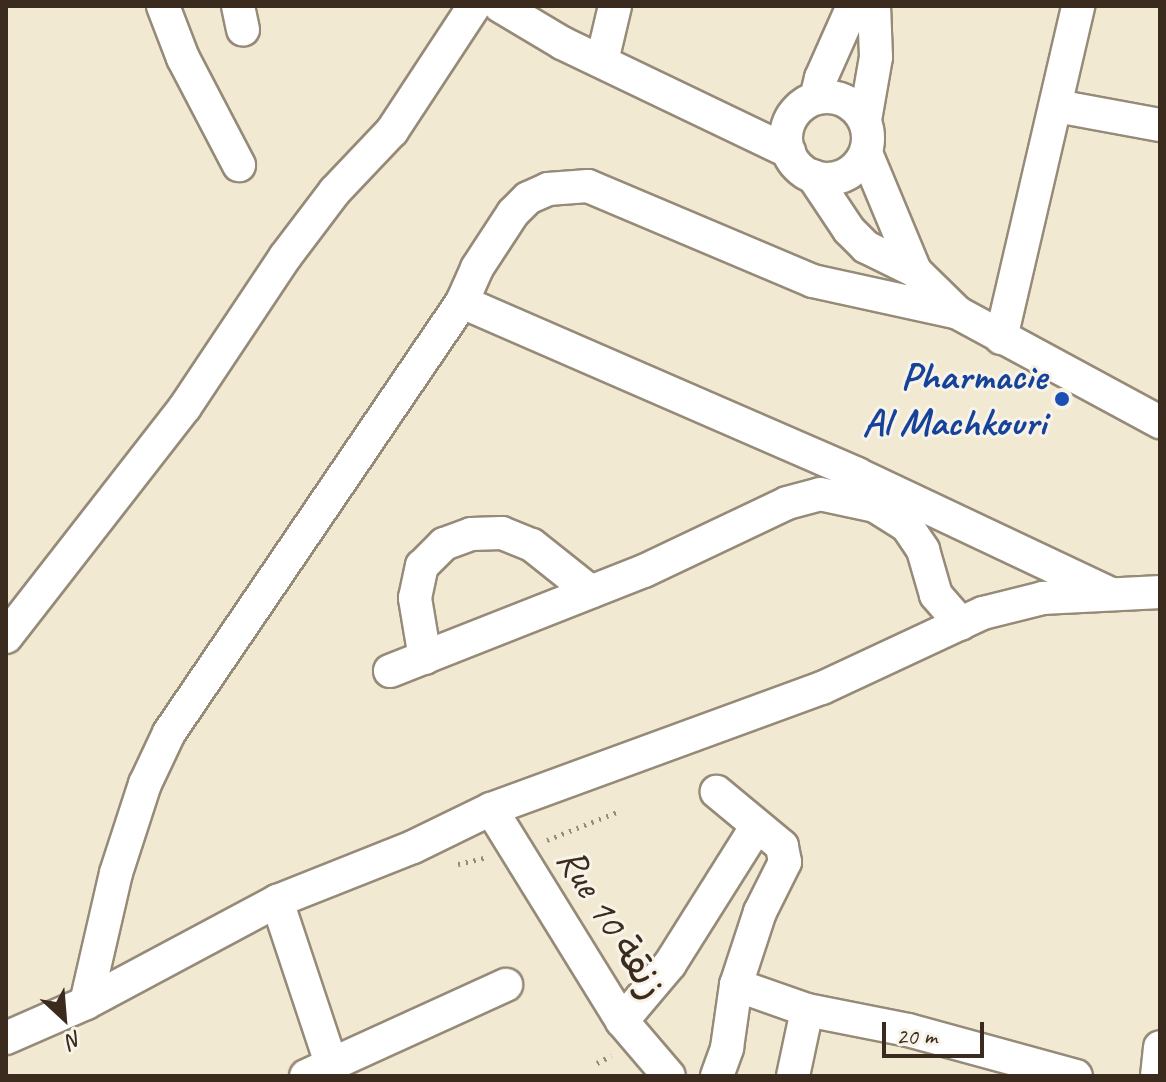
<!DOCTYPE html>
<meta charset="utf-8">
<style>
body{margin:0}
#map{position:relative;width:1166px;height:1082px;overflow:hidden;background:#f2e9d3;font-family:Caveat,"Playpen Sans Arabic",sans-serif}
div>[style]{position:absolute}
.path>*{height:5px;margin-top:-2.5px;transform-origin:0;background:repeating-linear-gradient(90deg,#968a78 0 2px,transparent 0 8px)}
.roads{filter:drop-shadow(2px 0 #968a78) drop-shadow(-2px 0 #968a78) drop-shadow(0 2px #968a78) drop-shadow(0 -2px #968a78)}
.minor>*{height:32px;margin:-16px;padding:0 16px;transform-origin:16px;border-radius:16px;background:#fff}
.minor>.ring{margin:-16px;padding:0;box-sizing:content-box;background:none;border:32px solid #fff;border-radius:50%}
.dots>*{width:22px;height:22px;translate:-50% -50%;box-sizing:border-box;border:4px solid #f7f3e8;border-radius:50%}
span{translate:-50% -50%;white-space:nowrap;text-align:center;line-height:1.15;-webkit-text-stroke:6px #f7f3e8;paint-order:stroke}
.transit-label{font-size:40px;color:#164399;font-weight:700}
.right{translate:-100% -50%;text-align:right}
.street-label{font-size:40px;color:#3b2a1e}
.frame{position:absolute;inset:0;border:8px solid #3b2a1e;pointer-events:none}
.north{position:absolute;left:24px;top:978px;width:80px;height:80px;-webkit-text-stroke:6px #f7f3e8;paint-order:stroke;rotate:154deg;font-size:22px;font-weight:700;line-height:32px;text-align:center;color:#3b2a1e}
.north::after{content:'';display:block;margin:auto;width:28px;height:36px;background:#3b2a1e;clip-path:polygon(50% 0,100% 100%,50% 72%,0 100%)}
.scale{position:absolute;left:882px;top:1022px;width:102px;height:36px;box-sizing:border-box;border:4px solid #3b2a1e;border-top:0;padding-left:10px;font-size:24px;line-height:28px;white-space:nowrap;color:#3b2a1e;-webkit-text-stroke:6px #f7f3e8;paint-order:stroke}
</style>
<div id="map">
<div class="path">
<i style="left:547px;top:840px;width:79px;rotate:-21.7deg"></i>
<i style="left:458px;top:864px;width:27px;rotate:-13deg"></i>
<i style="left:597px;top:1063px;width:16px;rotate:-27deg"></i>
</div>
<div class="roads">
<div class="minor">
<i style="left:163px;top:6px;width:56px;rotate:69deg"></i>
<i style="left:183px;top:58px;width:121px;rotate:62.4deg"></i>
<i style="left:238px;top:6px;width:24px;rotate:78deg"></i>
<i style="left:500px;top:6px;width:72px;rotate:30.8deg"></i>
<i style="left:562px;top:43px;width:252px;rotate:25.6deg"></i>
<i style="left:602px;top:61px;width:57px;rotate:-76.7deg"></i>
<i class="ring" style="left:786px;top:97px;width:50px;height:50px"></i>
<i style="left:816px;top:98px;width:21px;rotate:-76deg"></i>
<i style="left:821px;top:78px;width:79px;rotate:-66deg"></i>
<i style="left:1056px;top:106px;width:106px;rotate:10.4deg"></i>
<i style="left:865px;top:120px;width:64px;rotate:-80.1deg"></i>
<i style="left:876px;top:57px;width:51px;rotate:-92.2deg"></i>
<i style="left:866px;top:153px;width:128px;rotate:67.4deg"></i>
<i style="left:813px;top:176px;width:65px;rotate:56.3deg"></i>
<i style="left:849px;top:230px;width:24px;rotate:45deg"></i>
<i style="left:866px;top:247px;width:55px;rotate:26.1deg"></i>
<i style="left:915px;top:271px;width:60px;rotate:44.3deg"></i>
<i style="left:958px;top:313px;width:230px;rotate:28.4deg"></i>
<i style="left:462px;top:302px;width:431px;rotate:23.5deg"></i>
<i style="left:857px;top:474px;width:279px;rotate:25.3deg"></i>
<i style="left:1001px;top:338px;width:341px;rotate:-76.9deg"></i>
<i style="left:6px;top:637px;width:291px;rotate:-52.1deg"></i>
<i style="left:185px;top:407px;width:180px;rotate:-56.3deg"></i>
<i style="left:285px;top:257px;width:83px;rotate:-52.9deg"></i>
<i style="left:335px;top:191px;width:83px;rotate:-46.5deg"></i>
<i style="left:392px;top:131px;width:149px;rotate:-56.7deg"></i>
<i style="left:425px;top:658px;width:61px;rotate:-99.5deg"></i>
<i style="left:415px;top:598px;width:33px;rotate:-78deg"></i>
<i style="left:422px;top:566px;width:31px;rotate:-45deg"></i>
<i style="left:444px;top:544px;width:29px;rotate:-20deg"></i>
<i style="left:471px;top:534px;width:31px;rotate:-2deg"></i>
<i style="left:502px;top:533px;width:32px;rotate:22deg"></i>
<i style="left:532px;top:545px;width:75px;rotate:38.5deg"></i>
<i style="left:390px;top:671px;width:273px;rotate:-21.5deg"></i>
<i style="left:644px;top:571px;width:158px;rotate:-25.4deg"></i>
<i style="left:787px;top:503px;width:34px;rotate:-15deg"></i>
<i style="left:820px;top:494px;width:56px;rotate:12.3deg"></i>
<i style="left:875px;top:506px;width:38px;rotate:32deg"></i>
<i style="left:907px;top:526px;width:29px;rotate:56deg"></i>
<i style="left:923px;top:550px;width:47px;rotate:73.9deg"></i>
<i style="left:936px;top:595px;width:38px;rotate:49deg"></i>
<i style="left:491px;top:809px;width:249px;rotate:58.3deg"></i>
<i style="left:622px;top:1021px;width:72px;rotate:49.5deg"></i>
<i style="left:277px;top:901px;width:171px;rotate:71.6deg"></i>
<i style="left:331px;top:1063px;width:13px;rotate:94deg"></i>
<i style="left:736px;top:985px;width:75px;rotate:19.4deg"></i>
<i style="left:807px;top:1010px;width:103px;rotate:11.2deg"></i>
<i style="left:908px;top:1030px;width:174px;rotate:15.3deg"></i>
<i style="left:86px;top:1003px;width:133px;rotate:-77deg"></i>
<i style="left:116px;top:873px;width:94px;rotate:-72deg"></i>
<i style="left:145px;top:784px;width:56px;rotate:-64.8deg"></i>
<i style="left:169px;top:733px;width:521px;rotate:-55.79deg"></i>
<i style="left:462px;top:302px;width:37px;rotate:-66deg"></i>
<i style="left:477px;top:268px;width:66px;rotate:-56.8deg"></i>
<i style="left:513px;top:213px;width:21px;rotate:-45deg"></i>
<i style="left:528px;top:198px;width:22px;rotate:-24deg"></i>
<i style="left:548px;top:189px;width:40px;rotate:-4.3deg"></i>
<i style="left:588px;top:186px;width:244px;rotate:22.9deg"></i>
<i style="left:813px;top:281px;width:148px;rotate:12.4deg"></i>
<i style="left:622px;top:1021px;width:75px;rotate:-49.9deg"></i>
<i style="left:670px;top:964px;width:163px;rotate:-57.8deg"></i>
<i style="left:6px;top:1038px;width:87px;rotate:-23.6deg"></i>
<i style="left:86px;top:1003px;width:217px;rotate:-28.1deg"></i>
<i style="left:277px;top:901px;width:146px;rotate:-21.7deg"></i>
<i style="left:413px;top:847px;width:87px;rotate:-26deg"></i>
<i style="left:491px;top:809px;width:352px;rotate:-20.1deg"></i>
<i style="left:822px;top:688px;width:178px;rotate:-25deg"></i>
<i style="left:983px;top:613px;width:62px;rotate:-14deg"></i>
<i style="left:1043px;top:598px;width:117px;rotate:-2.9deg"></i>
<i style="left:306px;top:1076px;width:220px;rotate:-24.5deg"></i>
<i style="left:717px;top:1076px;width:30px;rotate:-70deg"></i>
<i style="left:727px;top:1048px;width:64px;rotate:-81.9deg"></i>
<i style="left:736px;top:985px;width:77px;rotate:-71.8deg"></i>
<i style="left:760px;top:912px;width:56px;rotate:-63.4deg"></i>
<i style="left:785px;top:862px;width:16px;rotate:-101deg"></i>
<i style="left:782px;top:846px;width:85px;rotate:-140.3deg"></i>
<i style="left:793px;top:1076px;width:67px;rotate:-78deg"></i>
<i style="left:1157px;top:1076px;width:29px;rotate:-84deg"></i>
</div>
</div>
<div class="dots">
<i style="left:1062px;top:399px;background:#1a4fb4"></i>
</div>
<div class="transit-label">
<span class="right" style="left:1046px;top:399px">Pharmacie<br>Al Machkouri</span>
</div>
<div class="street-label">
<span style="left:612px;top:923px;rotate:58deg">Rue 10 زنقة</span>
</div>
<div class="frame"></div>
<div class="north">N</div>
<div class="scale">20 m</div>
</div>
